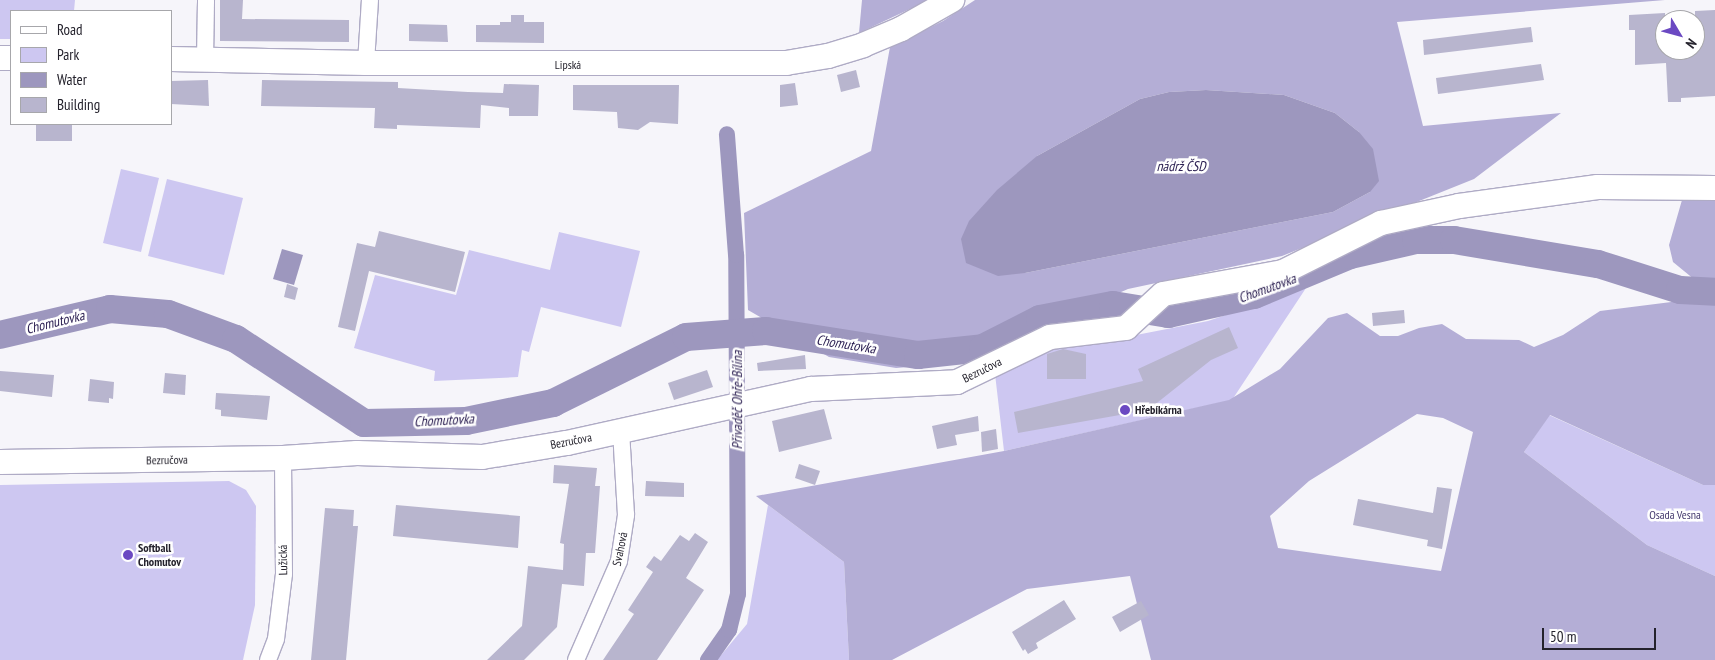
<!DOCTYPE html>
<meta charset="utf-8">
<style>
body{margin:0}
#map{position:relative;width:1715px;height:660px;overflow:hidden;background:#f6f5fa;font-family:"PT Sans Narrow",sans-serif}
div>[style]{position:absolute}
.green>*{inset:0;background:#cdc7f1}
.forest>*{inset:0;background:#b4aed6}
.water>*{inset:0;background:#9d97be}
.canal>*{height:16px;margin:-8px;padding:0 8px;transform-origin:8px;border-radius:8px;background:#9d97be}
.river>*{height:28px;margin:-14px;padding:0 14px;transform-origin:14px;border-radius:14px;background:#9d97be}
.building>*{inset:0;background:#b8b5ce}
.roads{filter:drop-shadow(1px 0 #afabc5) drop-shadow(-1px 0 #afabc5) drop-shadow(0 1px #afabc5) drop-shadow(0 -1px #afabc5)}
.street>*{height:16px;margin:-8px;padding:0 8px;transform-origin:8px;border-radius:8px;background:#fff}
.secondary>*{height:24px;margin:-12px;padding:0 12px;transform-origin:12px;border-radius:12px;background:#fff}
.dots>*{width:14px;height:14px;translate:-50% -50%;box-sizing:border-box;border:2px solid #fff;border-radius:50%}
span{translate:-50% -50%;white-space:nowrap;text-align:center;line-height:1.15;-webkit-text-stroke:5px #fff;paint-order:stroke}
.street-label{font-size:12px;color:#24222c}
.poi-label{font-size:12px;color:#24222c;font-weight:700}
.left{translate:0 -50%;text-align:left}
.park-label{font-size:12px;color:#453a6f}
.water-label{font-size:14px;color:#2d2153;font-style:italic}
.legend{position:absolute;left:10px;top:10px;width:162px;height:115px;box-sizing:border-box;background:#fff;border:1px solid #a7a7ab;margin:0;padding:6px 9px;list-style:none;font-size:15px;color:#24222c}
.legend li{display:flex;align-items:center;gap:10px;height:25px}
.legend b{width:25px;border:1px solid #a7a7ab}
.north{position:absolute;left:1655px;top:10px;width:50px;height:50px;box-sizing:border-box;background:#fff;border:1px solid #a7a7ab;border-radius:50%;rotate:127deg;font-size:14px;font-weight:700;line-height:20px;text-align:center;color:#24222c}
.north::after{content:'';display:block;margin:auto;width:18px;height:22px;background:#6b49c2;clip-path:polygon(50% 0,100% 100%,50% 72%,0 100%)}
.scale{position:absolute;left:1542px;top:628px;width:114px;height:22px;box-sizing:border-box;border:2px solid #24222c;border-top:0;padding-left:6px;font-size:15px;line-height:18px;white-space:nowrap;color:#24222c;-webkit-text-stroke:4px #fff;paint-order:stroke}
</style>
<div id="map">
<div class="green">
<i style="clip-path:polygon(0 0,75px 0,74px 11px,11px 11px,11px 39px,0 39px)"></i>
<i style="clip-path:polygon(121px 169px,159px 178px,141px 252px,103px 243px)"></i>
<i style="clip-path:polygon(167px 179px,243px 198px,224px 275px,148px 256px)"></i>
<i style="clip-path:polygon(559px 232px,640px 251px,621px 327px,541px 307px,529px 352px,522px 350px,518px 377px,434px 381px,435px 371px,354px 348px,375px 275px,456px 295px,469px 250px,550px 270px)"></i>
<i style="clip-path:polygon(1306px 288px,1232px 400px,1004px 451px,995px 374px,1051px 343px,1131px 336px,1208px 321px)"></i>
<i style="clip-path:polygon(1549px 415px,1703px 485px,1715px 485px,1715px 576px,1647px 545px,1524px 452px)"></i>
<i style="clip-path:polygon(229px 481px,246px 490px,256px 506px,255px 605px,243px 660px,0 660px,0 485px)"></i>
<i style="clip-path:polygon(768px 505px,844px 562px,849px 660px,717px 660px,747px 624px)"></i>
</div>
<div class="forest">
<i style="clip-path:polygon(862px 0,929px 0,859px 33px)"></i>
<i style="clip-path:polygon(evenodd,975px 0,1665px 0,1397px 22px,1423px 126px,1561px 113px,1474px 179px,1282px 256px,1128px 289px,958px 363px,896px 368px,829px 357px,748px 310px,744px 213px,871px 151px,890px 47px,943px 21px,975px 0,1206px 90px,1284px 95px,1335px 113px,1359px 132px,1370px 192px,1333px 212px,1025px 273px,1037px 156px,1140px 99px,1169px 92px,1206px 90px)"></i>
<i style="clip-path:polygon(evenodd,1682px 200px,1715px 200px,1715px 485px,1703px 485px,1550px 415px,1524px 452px,1647px 545px,1715px 576px,1715px 660px,1151px 660px,1130px 576px,1027px 589px,892px 660px,849px 660px,844px 562px,756px 496px,1004px 451px,1229px 400px,1280px 369px,1328px 318px,1347px 313px,1380px 336px,1398px 336px,1419px 328px,1442px 324px,1466px 339px,1519px 340px,1534px 347px,1563px 335px,1600px 311px,1703px 298px,1695px 280px,1673px 262px,1669px 245px,1682px 200px,1417px 414px,1443px 418px,1473px 432px,1441px 571px,1278px 548px,1270px 516px,1309px 481px,1417px 414px)"></i>
</div>
<div class="water">
<i style="clip-path:polygon(1206px 90px,1284px 95px,1335px 113px,1359px 132px,1373px 149px,1379px 181px,1370px 192px,1333px 212px,1025px 273px,998px 276px,966px 263px,961px 239px,969px 221px,997px 190px,1037px 156px,1140px 99px,1169px 92px)"></i>
<i style="clip-path:polygon(282px 249px,303px 255px,294px 285px,273px 279px)"></i>
</div>
<div class="canal">
<i style="left:708px;top:660px;width:37px;rotate:-55deg"></i>
<i style="left:729px;top:630px;width:37px;rotate:-76deg"></i>
<i style="left:738px;top:594px;width:339px;rotate:-90.3deg"></i>
<i style="left:736px;top:255px;width:121px;rotate:-94.3deg"></i>
</div>
<div class="river">
<i style="left:0;top:335px;width:113px;rotate:-13.3deg"></i>
<i style="left:110px;top:309px;width:58px;rotate:4.9deg"></i>
<i style="left:168px;top:314px;width:72px;rotate:20.2deg"></i>
<i style="left:236px;top:339px;width:153px;rotate:33.3deg"></i>
<i style="left:364px;top:423px;width:102px;rotate:-1.1deg"></i>
<i style="left:466px;top:421px;width:89px;rotate:-11.7deg"></i>
<i style="left:553px;top:403px;width:148px;rotate:-26.4deg"></i>
<i style="left:686px;top:337px;width:80px;rotate:-4.3deg"></i>
<i style="left:766px;top:331px;width:154px;rotate:9deg"></i>
<i style="left:918px;top:355px;width:65px;rotate:-6.1deg"></i>
<i style="left:983px;top:348px;width:64px;rotate:-27deg"></i>
<i style="left:1040px;top:319px;width:74px;rotate:-10.9deg"></i>
<i style="left:1113px;top:305px;width:56px;rotate:9.3deg"></i>
<i style="left:1168px;top:314px;width:88px;rotate:-12.5deg"></i>
<i style="left:1254px;top:295px;width:104px;rotate:-22.6deg"></i>
<i style="left:1350px;top:255px;width:68px;rotate:-12.8deg"></i>
<i style="left:1416px;top:240px;width:38px"></i>
<i style="left:1454px;top:240px;width:146px;rotate:9.5deg"></i>
<i style="left:1598px;top:264px;width:86px;rotate:17.6deg"></i>
<i style="left:1680px;top:290px;width:35px;rotate:3deg"></i>
</div>
<div class="building">
<i style="clip-path:polygon(220px 0,243px 0,242px 19px,349px 20px,349px 42px,220px 41px)"></i>
<i style="clip-path:polygon(1715px 10px,1715px 96px,1681px 98px,1681px 102px,1668px 102px,1666px 63px,1635px 65px,1635px 30px,1629px 30px,1629px 15px,1665px 13px,1665px 50px,1695px 50px,1695px 11px)"></i>
<i style="clip-path:polygon(511px 15px,524px 15px,524px 22px,544px 22px,544px 43px,476px 42px,476px 25px,500px 25px,500px 22px,511px 22px)"></i>
<i style="clip-path:polygon(409px 24px,447px 25px,448px 42px,409px 41px)"></i>
<i style="clip-path:polygon(1531px 27px,1533px 42px,1424px 55px,1423px 40px)"></i>
<i style="clip-path:polygon(1541px 64px,1544px 80px,1438px 94px,1436px 78px)"></i>
<i style="clip-path:polygon(856px 70px,860px 87px,841px 92px,837px 75px)"></i>
<i style="clip-path:polygon(208px 80px,209px 106px,171px 104px,171px 81px)"></i>
<i style="clip-path:polygon(262px 80px,398px 82px,398px 88px,468px 92px,503px 93px,504px 84px,539px 85px,538px 116px,509px 116px,509px 108px,481px 105px,480px 128px,397px 125px,397px 129px,374px 128px,375px 108px,261px 106px)"></i>
<i style="clip-path:polygon(795px 83px,798px 105px,780px 107px,780px 85px)"></i>
<i style="clip-path:polygon(573px 85px,679px 85px,678px 124px,650px 122px,638px 130px,618px 128px,617px 112px,573px 110px)"></i>
<i style="clip-path:polygon(36px 124px,72px 124px,72px 141px,36px 141px)"></i>
<i style="clip-path:polygon(379px 231px,465px 252px,455px 292px,369px 271px,355px 331px,338px 327px,357px 243px,375px 247px)"></i>
<i style="clip-path:polygon(287px 284px,298px 288px,295px 300px,284px 297px)"></i>
<i style="clip-path:polygon(1404px 310px,1405px 323px,1373px 326px,1372px 313px)"></i>
<i style="clip-path:polygon(1229px 327px,1238px 348px,1211px 360px,1148px 410px,1018px 433px,1014px 412px,1143px 381px,1138px 369px)"></i>
<i style="clip-path:polygon(1063px 349px,1086px 354px,1086px 379px,1047px 379px,1047px 354px)"></i>
<i style="clip-path:polygon(805px 355px,806px 369px,758px 371px,757px 363px)"></i>
<i style="clip-path:polygon(707px 370px,713px 387px,674px 400px,668px 383px)"></i>
<i style="clip-path:polygon(0 371px,54px 375px,52px 397px,0 391px)"></i>
<i style="clip-path:polygon(165px 373px,186px 375px,185px 395px,163px 393px)"></i>
<i style="clip-path:polygon(90px 379px,114px 382px,113px 399px,109px 398px,109px 403px,88px 401px)"></i>
<i style="clip-path:polygon(216px 393px,270px 396px,267px 420px,221px 416px,221px 410px,215px 409px)"></i>
<i style="clip-path:polygon(824px 409px,832px 439px,779px 452px,772px 421px)"></i>
<i style="clip-path:polygon(978px 416px,979px 431px,955px 435px,957px 445px,937px 449px,932px 426px)"></i>
<i style="clip-path:polygon(996px 429px,998px 449px,982px 452px,981px 432px)"></i>
<i style="clip-path:polygon(799px 464px,820px 471px,815px 485px,795px 478px)"></i>
<i style="clip-path:polygon(554px 465px,597px 468px,595px 486px,600px 486px,595px 553px,586px 553px,584px 586px,562px 584px,557px 627px,524px 660px,487px 660px,522px 626px,528px 566px,563px 570px,564px 544px,560px 543px,569px 484px,553px 483px)"></i>
<i style="clip-path:polygon(646px 481px,684px 483px,684px 497px,645px 496px)"></i>
<i style="clip-path:polygon(1437px 487px,1452px 489px,1442px 549px,1427px 546px,1428px 540px,1353px 525px,1358px 499px,1433px 513px)"></i>
<i style="clip-path:polygon(396px 505px,520px 516px,518px 548px,393px 536px)"></i>
<i style="clip-path:polygon(325px 508px,354px 510px,353px 526px,358px 526px,346px 660px,311px 660px)"></i>
<i style="clip-path:polygon(695px 533px,708px 542px,686px 578px,704px 590px,657px 660px,603px 660px,634px 614px,628px 610px,653px 572px,646px 567px,654px 556px,661px 561px,680px 535px,689px 541px)"></i>
<i style="clip-path:polygon(1064px 600px,1076px 619px,1036px 643px,1038px 648px,1028px 654px,1025px 649px,1023px 651px,1012px 632px)"></i>
<i style="clip-path:polygon(1141px 601px,1149px 615px,1120px 632px,1112px 617px)"></i>
</div>
<div class="roads">
<div class="street">
<i style="left:205px;top:59px;width:59px;rotate:-89deg"></i>
<i style="left:366px;top:63px;width:63px;rotate:-86.4deg"></i>
<i style="left:268px;top:660px;width:22px;rotate:-69deg"></i>
<i style="left:276px;top:639px;width:65px;rotate:-83deg"></i>
<i style="left:284px;top:574px;width:116px;rotate:-90.5deg"></i>
<i style="left:576px;top:660px;width:108px;rotate:-66.5deg"></i>
<i style="left:619px;top:561px;width:47px;rotate:-81.3deg"></i>
<i style="left:626px;top:515px;width:85px;rotate:-93.4deg"></i>
</div>
<div class="secondary">
<i style="left:0;top:58px;width:11px"></i>
<i style="left:171px;top:59px;width:195px;rotate:1.2deg"></i>
<i style="left:366px;top:63px;width:420px"></i>
<i style="left:786px;top:63px;width:43px;rotate:-9.5deg"></i>
<i style="left:828px;top:56px;width:37px;rotate:-17deg"></i>
<i style="left:863px;top:45px;width:41px;rotate:-22.8deg"></i>
<i style="left:901px;top:29px;width:59px;rotate:-29.6deg"></i>
<i style="left:0;top:462px;width:283px;rotate:-0.8deg"></i>
<i style="left:283px;top:458px;width:74px;rotate:-3.9deg"></i>
<i style="left:357px;top:453px;width:125px;rotate:1.8deg"></i>
<i style="left:482px;top:457px;width:86px;rotate:-9.4deg"></i>
<i style="left:567px;top:443px;width:250px;rotate:-12.5deg"></i>
<i style="left:811px;top:389px;width:146px;rotate:-2.7deg"></i>
<i style="left:957px;top:382px;width:103px;rotate:-25.8deg"></i>
<i style="left:1050px;top:337px;width:77px;rotate:-6.8deg"></i>
<i style="left:1126px;top:328px;width:50px;rotate:-42.6deg"></i>
<i style="left:1163px;top:294px;width:122px;rotate:-10.4deg"></i>
<i style="left:1283px;top:272px;width:110px;rotate:-26.6deg"></i>
<i style="left:1381px;top:223px;width:80px;rotate:-12.3deg"></i>
<i style="left:1459px;top:206px;width:140px;rotate:-7.8deg"></i>
<i style="left:1598px;top:187px;width:117px;rotate:0.5deg"></i>
</div>
</div>
<div class="dots">
<i style="left:1125px;top:410px;background:#6b49c2"></i>
<i style="left:128px;top:555px;background:#6b49c2"></i>
</div>
<div class="street-label">
<span style="left:568px;top:65px">Lipská</span>
<span style="left:982px;top:370px;rotate:-26deg">Bezručova</span>
<span style="left:571px;top:441px;rotate:-11deg">Bezručova</span>
<span style="left:167px;top:460px;rotate:-1deg">Bezručova</span>
<span style="left:620px;top:549px;rotate:-78deg">Svahová</span>
<span style="left:283px;top:560px;rotate:-91deg">Lužická</span>
</div>
<div class="poi-label">
<span class="left" style="left:1135px;top:410px">Hřebíkárna</span>
<span class="left" style="left:138px;top:555px">Softball<br>Chomutov</span>
</div>
<div class="park-label">
<span style="left:1675px;top:515px">Osada Vesna</span>
</div>
<div class="water-label">
<span style="left:1181px;top:166px">nádrž ČSD</span>
<span style="left:1267px;top:288px;rotate:-20deg">Chomutovka</span>
<span style="left:55px;top:322px;rotate:-14deg">Chomutovka</span>
<span style="left:846px;top:344px;rotate:9deg">Chomutovka</span>
<span style="left:737px;top:400px;rotate:-90deg">Přivaděč Ohře-Bílina</span>
<span style="left:444px;top:420px;rotate:-3deg">Chomutovka</span>
</div>
<ul class="legend">
<li><b style="height:6px;background:#fff"></b>Road</li>
<li><b style="height:14px;background:#cdc7f1"></b>Park</li>
<li><b style="height:14px;background:#9d97be"></b>Water</li>
<li><b style="height:14px;background:#b8b5ce"></b>Building</li>
</ul>
<div class="north">N</div>
<div class="scale">50 m</div>
</div>
